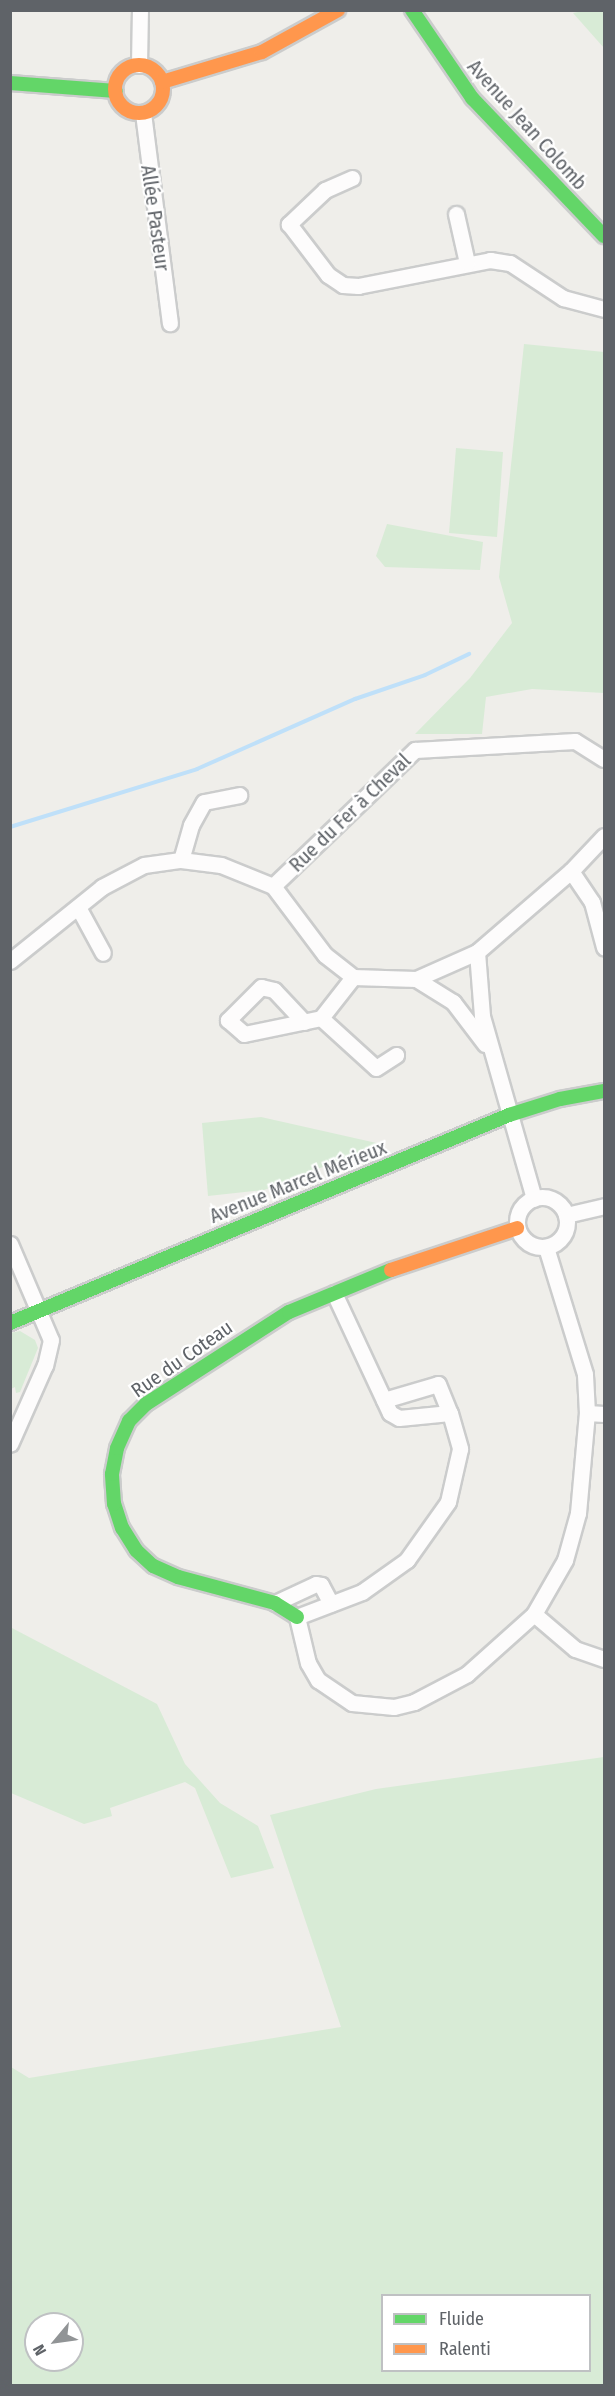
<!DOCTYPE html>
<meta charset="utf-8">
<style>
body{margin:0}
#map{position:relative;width:615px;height:2396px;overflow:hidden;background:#efeeea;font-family:"Fira Sans Condensed",sans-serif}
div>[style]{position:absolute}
.green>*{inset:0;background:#d8ebd6}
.stream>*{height:4px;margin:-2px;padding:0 2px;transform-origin:2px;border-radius:2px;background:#bfe0f9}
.roads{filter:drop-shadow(2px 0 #cbcccc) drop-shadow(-2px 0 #cbcccc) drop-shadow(0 2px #cbcccc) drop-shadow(0 -2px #cbcccc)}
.street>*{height:15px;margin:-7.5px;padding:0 7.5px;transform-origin:7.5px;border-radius:7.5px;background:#fdfcfc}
.street>.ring{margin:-7.5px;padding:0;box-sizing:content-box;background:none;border:15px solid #fdfcfc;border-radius:50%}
.fast>*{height:14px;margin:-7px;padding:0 7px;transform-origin:7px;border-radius:7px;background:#63d668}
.slow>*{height:14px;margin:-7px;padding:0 7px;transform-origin:7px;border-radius:7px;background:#ff974d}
.slow>.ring{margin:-7px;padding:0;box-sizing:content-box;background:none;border:14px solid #ff974d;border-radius:50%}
span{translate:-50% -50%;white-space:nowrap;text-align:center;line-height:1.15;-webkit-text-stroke:4.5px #fff;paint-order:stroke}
.street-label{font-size:20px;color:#5f6368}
.frame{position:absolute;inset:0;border:12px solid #5f6368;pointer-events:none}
.legend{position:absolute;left:381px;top:2294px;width:210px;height:78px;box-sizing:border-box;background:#fff;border:2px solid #bfc1c3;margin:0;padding:8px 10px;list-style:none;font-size:18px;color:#5f6368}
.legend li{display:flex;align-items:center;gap:12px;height:30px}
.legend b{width:30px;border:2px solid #bfc1c3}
.north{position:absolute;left:24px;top:2312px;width:60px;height:60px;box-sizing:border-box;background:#fff;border:2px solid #bfc1c3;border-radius:50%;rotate:241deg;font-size:16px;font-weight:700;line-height:24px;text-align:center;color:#5f6368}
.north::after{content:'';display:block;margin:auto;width:21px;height:27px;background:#919496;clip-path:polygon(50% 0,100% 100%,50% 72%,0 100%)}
</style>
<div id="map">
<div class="green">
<i style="clip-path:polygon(583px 11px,604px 11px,604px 48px,573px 13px)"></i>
<i style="clip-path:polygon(524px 344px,604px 352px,604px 693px,532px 689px,486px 697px,482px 734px,415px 734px,470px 678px,512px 623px,499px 577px)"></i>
<i style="clip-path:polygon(456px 448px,503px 452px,497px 537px,449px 533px)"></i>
<i style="clip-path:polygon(387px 524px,483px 542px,480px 570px,385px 567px,376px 556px)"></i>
<i style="clip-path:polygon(261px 1117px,381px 1144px,264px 1190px,208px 1196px,202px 1123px)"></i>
<i style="clip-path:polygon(20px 1331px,35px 1340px,38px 1348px,20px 1392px,16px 1393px,15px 1387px,11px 1389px,10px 1333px)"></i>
<i style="clip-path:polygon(10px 1627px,157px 1704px,185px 1764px,220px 1803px,258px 1826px,274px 1868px,231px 1878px,195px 1788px,185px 1782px,110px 1808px,112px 1816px,84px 1824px,11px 1793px)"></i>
<i style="clip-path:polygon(evenodd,604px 1757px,604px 2385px,11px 2385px,11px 2067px,29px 2078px,341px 2027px,270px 1815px,376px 1789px,604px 1757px,382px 2296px,590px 2296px,590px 2370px,382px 2370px,382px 2296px,604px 1757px,36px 2324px,72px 2324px,72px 2360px,36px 2360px,36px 2324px)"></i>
</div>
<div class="stream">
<i style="left:10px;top:827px;width:196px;rotate:-17.2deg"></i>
<i style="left:197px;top:769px;width:173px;rotate:-23.9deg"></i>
<i style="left:355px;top:699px;width:74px;rotate:-18.9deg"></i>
<i style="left:425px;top:675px;width:49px;rotate:-25.5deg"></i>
</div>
<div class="roads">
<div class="street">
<i style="left:139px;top:65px;width:55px;rotate:-89deg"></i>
<i style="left:143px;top:113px;width:212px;rotate:82.7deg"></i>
<i style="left:352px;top:178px;width:30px;rotate:156deg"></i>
<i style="left:325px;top:190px;width:50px;rotate:136.6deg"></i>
<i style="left:289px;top:224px;width:64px;rotate:52.6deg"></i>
<i style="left:328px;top:275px;width:18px;rotate:34deg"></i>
<i style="left:343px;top:285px;width:15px;rotate:4deg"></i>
<i style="left:358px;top:286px;width:135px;rotate:-11.1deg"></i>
<i style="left:490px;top:260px;width:20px;rotate:9deg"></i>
<i style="left:510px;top:263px;width:64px;rotate:33.4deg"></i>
<i style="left:563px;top:298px;width:42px;rotate:15deg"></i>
<i style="left:456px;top:214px;width:50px;rotate:77.3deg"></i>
<i style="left:181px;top:860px;width:36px;rotate:-74deg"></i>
<i style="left:191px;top:825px;width:26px;rotate:-61deg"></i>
<i style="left:204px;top:802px;width:36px;rotate:-11deg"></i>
<i style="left:571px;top:871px;width:37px;rotate:56deg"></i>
<i style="left:592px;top:902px;width:47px;rotate:75.1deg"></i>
<i style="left:273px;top:886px;width:197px;rotate:-43.8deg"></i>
<i style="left:415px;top:750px;width:160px;rotate:-3.2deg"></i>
<i style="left:575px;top:741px;width:34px;rotate:32deg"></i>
<i style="left:78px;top:907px;width:52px;rotate:61.5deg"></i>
<i style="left:477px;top:952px;width:64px;rotate:85.5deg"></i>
<i style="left:482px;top:1016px;width:190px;rotate:74.1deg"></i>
<i style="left:10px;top:961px;width:118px;rotate:-38.8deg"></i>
<i style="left:102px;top:887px;width:47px;rotate:-27.6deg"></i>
<i style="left:144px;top:865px;width:37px;rotate:-8deg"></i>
<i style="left:181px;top:860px;width:40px;rotate:7.1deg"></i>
<i style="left:221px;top:865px;width:56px;rotate:22deg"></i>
<i style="left:273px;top:886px;width:86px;rotate:53deg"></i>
<i style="left:325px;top:955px;width:36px;rotate:38deg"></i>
<i style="left:353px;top:977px;width:63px;rotate:1.8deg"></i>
<i style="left:416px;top:979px;width:67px;rotate:-23.9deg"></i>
<i style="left:477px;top:952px;width:124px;rotate:-40.8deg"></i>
<i style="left:571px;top:871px;width:48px;rotate:-46.7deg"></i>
<i style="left:416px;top:979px;width:44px;rotate:31.9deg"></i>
<i style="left:453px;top:1002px;width:53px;rotate:52.7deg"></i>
<i style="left:321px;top:1018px;width:74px;rotate:42.3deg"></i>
<i style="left:376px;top:1068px;width:24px;rotate:-33deg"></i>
<i style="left:304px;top:1022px;width:44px;rotate:-133.2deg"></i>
<i style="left:274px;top:990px;width:13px;rotate:-167deg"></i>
<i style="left:261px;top:987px;width:47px;rotate:135deg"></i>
<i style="left:228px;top:1020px;width:21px;rotate:41deg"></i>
<i style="left:244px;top:1034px;width:79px;rotate:-11.7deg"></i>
<i style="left:321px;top:1018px;width:52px;rotate:-52deg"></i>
<i class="ring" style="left:517px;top:1197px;width:35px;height:35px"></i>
<i style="left:566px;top:1215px;width:39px;rotate:-13deg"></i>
<i style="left:10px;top:1244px;width:104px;rotate:66.9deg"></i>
<i style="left:51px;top:1340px;width:26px;rotate:103deg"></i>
<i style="left:45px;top:1365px;width:86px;rotate:113.9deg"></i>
<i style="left:334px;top:1293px;width:132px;rotate:65deg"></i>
<i style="left:390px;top:1413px;width:10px;rotate:29deg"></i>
<i style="left:399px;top:1418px;width:51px;rotate:-5.6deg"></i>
<i style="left:450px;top:1413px;width:37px;rotate:74deg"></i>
<i style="left:460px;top:1449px;width:54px;rotate:102.8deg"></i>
<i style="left:448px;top:1502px;width:71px;rotate:125.3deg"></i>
<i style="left:407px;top:1560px;width:55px;rotate:144.6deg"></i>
<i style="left:362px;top:1592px;width:70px;rotate:159deg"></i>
<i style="left:297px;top:1617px;width:47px;rotate:76.6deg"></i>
<i style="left:308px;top:1663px;width:20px;rotate:60deg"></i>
<i style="left:318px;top:1680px;width:41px;rotate:34.1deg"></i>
<i style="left:352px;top:1703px;width:42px;rotate:5.4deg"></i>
<i style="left:394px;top:1707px;width:21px;rotate:-14deg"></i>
<i style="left:414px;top:1702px;width:60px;rotate:-27.8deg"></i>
<i style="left:467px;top:1674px;width:90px;rotate:-41.8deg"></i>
<i style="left:534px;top:1614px;width:62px;rotate:-60.1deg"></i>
<i style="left:565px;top:1560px;width:49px;rotate:-74.5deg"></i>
<i style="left:578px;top:1513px;width:100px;rotate:-84.9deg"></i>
<i style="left:587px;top:1413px;width:39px;rotate:-93deg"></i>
<i style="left:585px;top:1374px;width:133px;rotate:-107.1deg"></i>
<i style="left:384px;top:1400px;width:56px;rotate:-16.5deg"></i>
<i style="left:438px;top:1384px;width:31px;rotate:68deg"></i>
<i style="left:587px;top:1413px;width:17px;rotate:3deg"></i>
<i style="left:275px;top:1603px;width:45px;rotate:-24.9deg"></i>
<i style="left:316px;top:1584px;width:5px;rotate:11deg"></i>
<i style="left:321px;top:1585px;width:21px;rotate:62deg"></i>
<i style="left:534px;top:1614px;width:54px;rotate:40.5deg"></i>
<i style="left:575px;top:1649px;width:31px;rotate:19deg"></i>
</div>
<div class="fast">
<i style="left:412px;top:10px;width:107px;rotate:55.7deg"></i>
<i style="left:472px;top:98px;width:191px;rotate:46.3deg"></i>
<i style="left:10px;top:83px;width:106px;rotate:4.3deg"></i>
<i style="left:10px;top:1323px;width:541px;rotate:-22.63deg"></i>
<i style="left:509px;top:1115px;width:53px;rotate:-17.4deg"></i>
<i style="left:560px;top:1099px;width:45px;rotate:-10.3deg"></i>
<i style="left:297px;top:1617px;width:26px;rotate:-148deg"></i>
<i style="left:275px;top:1603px;width:100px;rotate:-165deg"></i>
<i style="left:178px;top:1577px;width:27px;rotate:-156deg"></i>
<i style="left:153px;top:1566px;width:23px;rotate:-137deg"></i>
<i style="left:136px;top:1550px;width:26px;rotate:-122deg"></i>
<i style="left:122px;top:1528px;width:25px;rotate:-108deg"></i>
<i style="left:114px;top:1504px;width:30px;rotate:-94deg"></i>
<i style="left:112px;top:1474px;width:26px;rotate:-79deg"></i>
<i style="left:117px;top:1448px;width:30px;rotate:-66deg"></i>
<i style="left:129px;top:1421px;width:24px;rotate:-45deg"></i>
<i style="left:146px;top:1404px;width:170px;rotate:-32.8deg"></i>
<i style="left:289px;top:1312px;width:110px;rotate:-22.4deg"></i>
</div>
<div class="slow">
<i class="ring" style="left:115px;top:65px;width:34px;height:34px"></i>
<i style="left:162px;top:82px;width:104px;rotate:-16.7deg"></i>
<i style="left:262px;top:52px;width:87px;rotate:-28.9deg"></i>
<i style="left:391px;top:1270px;width:133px;rotate:-18.4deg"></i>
</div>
</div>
<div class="street-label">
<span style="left:527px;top:125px;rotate:48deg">Avenue Jean Colomb</span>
<span style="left:155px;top:218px;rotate:82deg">Allée Pasteur</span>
<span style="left:350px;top:813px;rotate:-44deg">Rue du Fer à Cheval</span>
<span style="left:298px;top:1182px;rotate:-22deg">Avenue Marcel Mérieux</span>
<span style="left:182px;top:1359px;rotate:-35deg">Rue du Coteau</span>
</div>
<div class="frame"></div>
<ul class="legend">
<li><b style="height:8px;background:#63d668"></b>Fluide</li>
<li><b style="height:8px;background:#ff974d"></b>Ralenti</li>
</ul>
<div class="north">N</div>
</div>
